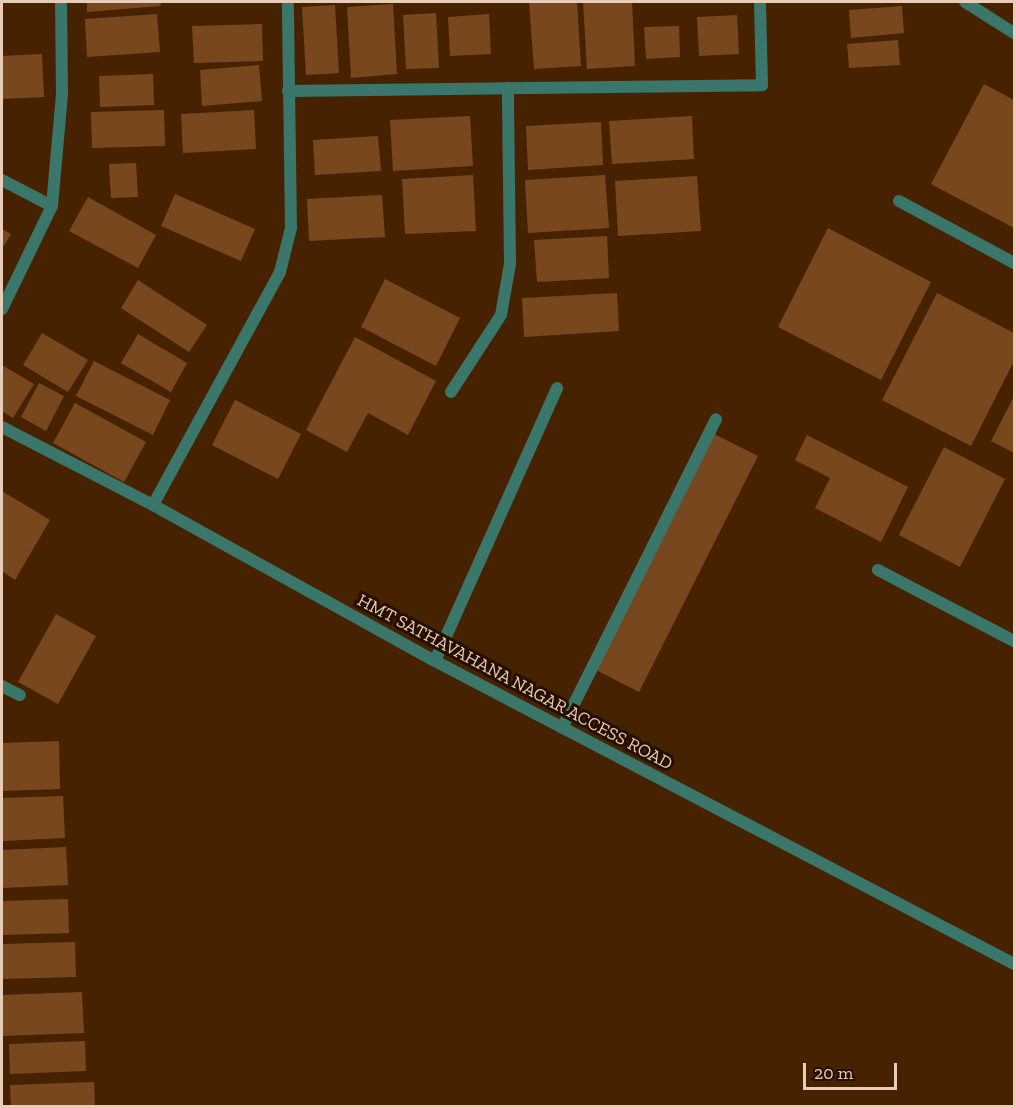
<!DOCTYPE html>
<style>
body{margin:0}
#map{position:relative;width:1016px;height:1108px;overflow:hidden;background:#462201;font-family:"Zilla Slab",serif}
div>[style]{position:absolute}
.building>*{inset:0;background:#79471e}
.service>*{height:12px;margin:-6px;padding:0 6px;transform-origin:6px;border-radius:6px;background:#3a7669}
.minor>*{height:12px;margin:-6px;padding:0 6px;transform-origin:6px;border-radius:6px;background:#3a7669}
.tertiary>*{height:12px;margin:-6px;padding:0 6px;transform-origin:6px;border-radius:6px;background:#3a7669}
span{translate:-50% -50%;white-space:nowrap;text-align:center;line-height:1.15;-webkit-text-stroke:6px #240f01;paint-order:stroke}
.street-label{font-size:18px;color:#eacdb8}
.frame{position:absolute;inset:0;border:3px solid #eacdb8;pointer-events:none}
.scale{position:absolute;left:803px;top:1063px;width:94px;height:27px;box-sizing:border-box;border:3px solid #eacdb8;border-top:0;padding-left:8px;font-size:18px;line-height:21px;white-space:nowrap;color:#eacdb8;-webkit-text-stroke:4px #240f01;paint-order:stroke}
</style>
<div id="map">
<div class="building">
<i style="clip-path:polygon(87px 2px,160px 2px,161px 6px,87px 12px)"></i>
<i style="clip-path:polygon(529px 2px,577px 2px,581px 66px,534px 69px)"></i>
<i style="clip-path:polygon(583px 2px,632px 2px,635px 66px,587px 69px)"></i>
<i style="clip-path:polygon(393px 4px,397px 74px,351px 78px,347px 7px)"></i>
<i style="clip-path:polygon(335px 5px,339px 73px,306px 75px,302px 7px)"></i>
<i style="clip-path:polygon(902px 6px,904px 33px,851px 38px,849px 10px)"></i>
<i style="clip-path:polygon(436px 13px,439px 68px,406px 69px,403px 15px)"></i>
<i style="clip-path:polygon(157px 14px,160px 52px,87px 57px,85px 19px)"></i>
<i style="clip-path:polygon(489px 14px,491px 54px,450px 56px,448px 17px)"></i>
<i style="clip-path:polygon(737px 15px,739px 54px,699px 56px,697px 17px)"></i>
<i style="clip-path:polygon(262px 24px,263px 61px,194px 63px,192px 26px)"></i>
<i style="clip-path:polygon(679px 26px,680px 57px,646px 59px,644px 27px)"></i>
<i style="clip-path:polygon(898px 40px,900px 65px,849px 68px,847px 44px)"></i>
<i style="clip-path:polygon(42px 54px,44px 97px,2px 99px,2px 56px)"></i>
<i style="clip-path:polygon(259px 65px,262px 101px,202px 106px,200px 70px)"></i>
<i style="clip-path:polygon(153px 74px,154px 105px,100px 107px,99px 76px)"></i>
<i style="clip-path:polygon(984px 84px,1014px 100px,1014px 228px,931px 184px)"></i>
<i style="clip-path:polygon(164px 110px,165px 146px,92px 148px,91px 112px)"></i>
<i style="clip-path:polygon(254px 110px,256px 149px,183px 153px,181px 114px)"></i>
<i style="clip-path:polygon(470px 116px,473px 166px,393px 171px,390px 120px)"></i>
<i style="clip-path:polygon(692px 116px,694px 159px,612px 164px,609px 121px)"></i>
<i style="clip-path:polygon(601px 122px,603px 165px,528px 170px,526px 126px)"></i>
<i style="clip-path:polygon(378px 136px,381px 171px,315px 175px,313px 140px)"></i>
<i style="clip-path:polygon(136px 163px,138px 197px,111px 198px,109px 164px)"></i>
<i style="clip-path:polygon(473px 175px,476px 231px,405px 234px,402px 179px)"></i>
<i style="clip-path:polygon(605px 175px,609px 228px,528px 233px,525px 180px)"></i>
<i style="clip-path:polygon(697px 176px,701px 231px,618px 236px,615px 181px)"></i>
<i style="clip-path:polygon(175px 194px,255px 229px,241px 261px,161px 226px)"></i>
<i style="clip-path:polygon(382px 195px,385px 237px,309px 241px,307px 199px)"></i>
<i style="clip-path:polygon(88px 197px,156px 235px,138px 268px,69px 231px)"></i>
<i style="clip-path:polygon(828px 228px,931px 282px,881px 380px,778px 327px)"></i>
<i style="clip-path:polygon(2px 229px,11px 234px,2px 249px)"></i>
<i style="clip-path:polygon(607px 236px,609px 278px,537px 282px,534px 240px)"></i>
<i style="clip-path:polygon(385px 279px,460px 318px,436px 366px,361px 327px)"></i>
<i style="clip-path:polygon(138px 280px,207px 325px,189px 352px,121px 308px)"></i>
<i style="clip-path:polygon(617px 293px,619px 331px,524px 337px,522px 298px)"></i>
<i style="clip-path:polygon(937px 293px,1014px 333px,1014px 361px,971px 446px,882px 400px)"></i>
<i style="clip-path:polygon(42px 333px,88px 360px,68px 392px,23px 365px)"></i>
<i style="clip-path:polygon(138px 334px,187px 363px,171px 392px,121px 363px)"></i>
<i style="clip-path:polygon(355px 337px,436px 381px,408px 435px,368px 413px,347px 452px,306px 430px)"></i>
<i style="clip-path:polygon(94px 361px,170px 400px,153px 435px,76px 396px)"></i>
<i style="clip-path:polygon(2px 365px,34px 384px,13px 418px,2px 411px)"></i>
<i style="clip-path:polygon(39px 383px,64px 396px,46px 431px,21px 417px)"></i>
<i style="clip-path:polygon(1014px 396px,1014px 453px,991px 441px)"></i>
<i style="clip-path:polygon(235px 400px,301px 434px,278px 479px,212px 445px)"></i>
<i style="clip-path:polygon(75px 403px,146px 442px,124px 482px,53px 443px)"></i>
<i style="clip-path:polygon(714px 434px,758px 456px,639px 692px,596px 670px)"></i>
<i style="clip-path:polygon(807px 435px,908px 487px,881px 542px,815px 508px,830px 478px,795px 460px)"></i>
<i style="clip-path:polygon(944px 447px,1005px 479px,960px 567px,899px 535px)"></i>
<i style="clip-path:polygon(2px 491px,50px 520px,15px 580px,2px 571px)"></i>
<i style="clip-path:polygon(56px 614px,96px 636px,58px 704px,18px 682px)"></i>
<i style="clip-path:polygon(59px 741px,60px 789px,2px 791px,2px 743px)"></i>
<i style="clip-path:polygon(63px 796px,65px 838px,2px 841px,2px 798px)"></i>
<i style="clip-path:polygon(66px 847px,68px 885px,2px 888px,2px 850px)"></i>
<i style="clip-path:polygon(68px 899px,69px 933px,2px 935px,2px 901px)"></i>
<i style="clip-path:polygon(75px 942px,76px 977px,2px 979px,2px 944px)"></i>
<i style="clip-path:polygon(82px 992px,84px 1033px,3px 1036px,2px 995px)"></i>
<i style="clip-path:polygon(85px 1041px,86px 1071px,10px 1074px,9px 1044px)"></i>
<i style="clip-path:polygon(94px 1082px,95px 1106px,11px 1106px,10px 1085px)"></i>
</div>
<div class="service">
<i style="left:435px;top:661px;width:299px;rotate:-65.9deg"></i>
<i style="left:562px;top:728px;width:345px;rotate:-63.5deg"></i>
</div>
<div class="minor">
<i style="left:965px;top:2px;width:58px;rotate:32.3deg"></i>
<i style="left:288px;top:91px;width:474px;rotate:-0.7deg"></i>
<i style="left:762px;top:85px;width:83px;rotate:-91.4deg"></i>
<i style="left:2px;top:180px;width:56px;rotate:27.5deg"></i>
<i style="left:899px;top:201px;width:131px;rotate:28.3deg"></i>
<i style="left:2px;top:309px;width:114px;rotate:-64.1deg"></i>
<i style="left:52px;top:206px;width:112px;rotate:-84.9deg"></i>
<i style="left:62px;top:94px;width:92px;rotate:-90.6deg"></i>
<i style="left:451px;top:392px;width:92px;rotate:-57deg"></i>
<i style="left:501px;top:315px;width:52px;rotate:-80deg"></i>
<i style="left:510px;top:264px;width:176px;rotate:-90.7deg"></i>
<i style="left:153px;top:505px;width:265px;rotate:-61.4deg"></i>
<i style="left:280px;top:272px;width:45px;rotate:-76deg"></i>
<i style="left:291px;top:228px;width:226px;rotate:-90.8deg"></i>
<i style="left:878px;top:570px;width:153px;rotate:27.6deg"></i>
<i style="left:2px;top:686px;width:20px;rotate:27deg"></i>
</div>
<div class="tertiary">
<i style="left:2px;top:427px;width:170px;rotate:27.3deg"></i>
<i style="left:153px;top:505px;width:322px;rotate:29deg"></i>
<i style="left:435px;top:661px;width:653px;rotate:27.62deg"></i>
</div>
<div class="street-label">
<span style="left:515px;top:682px;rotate:28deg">HMT SATHAVAHANA NAGAR ACCESS ROAD</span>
</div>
<div class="frame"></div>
<div class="scale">20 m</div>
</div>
